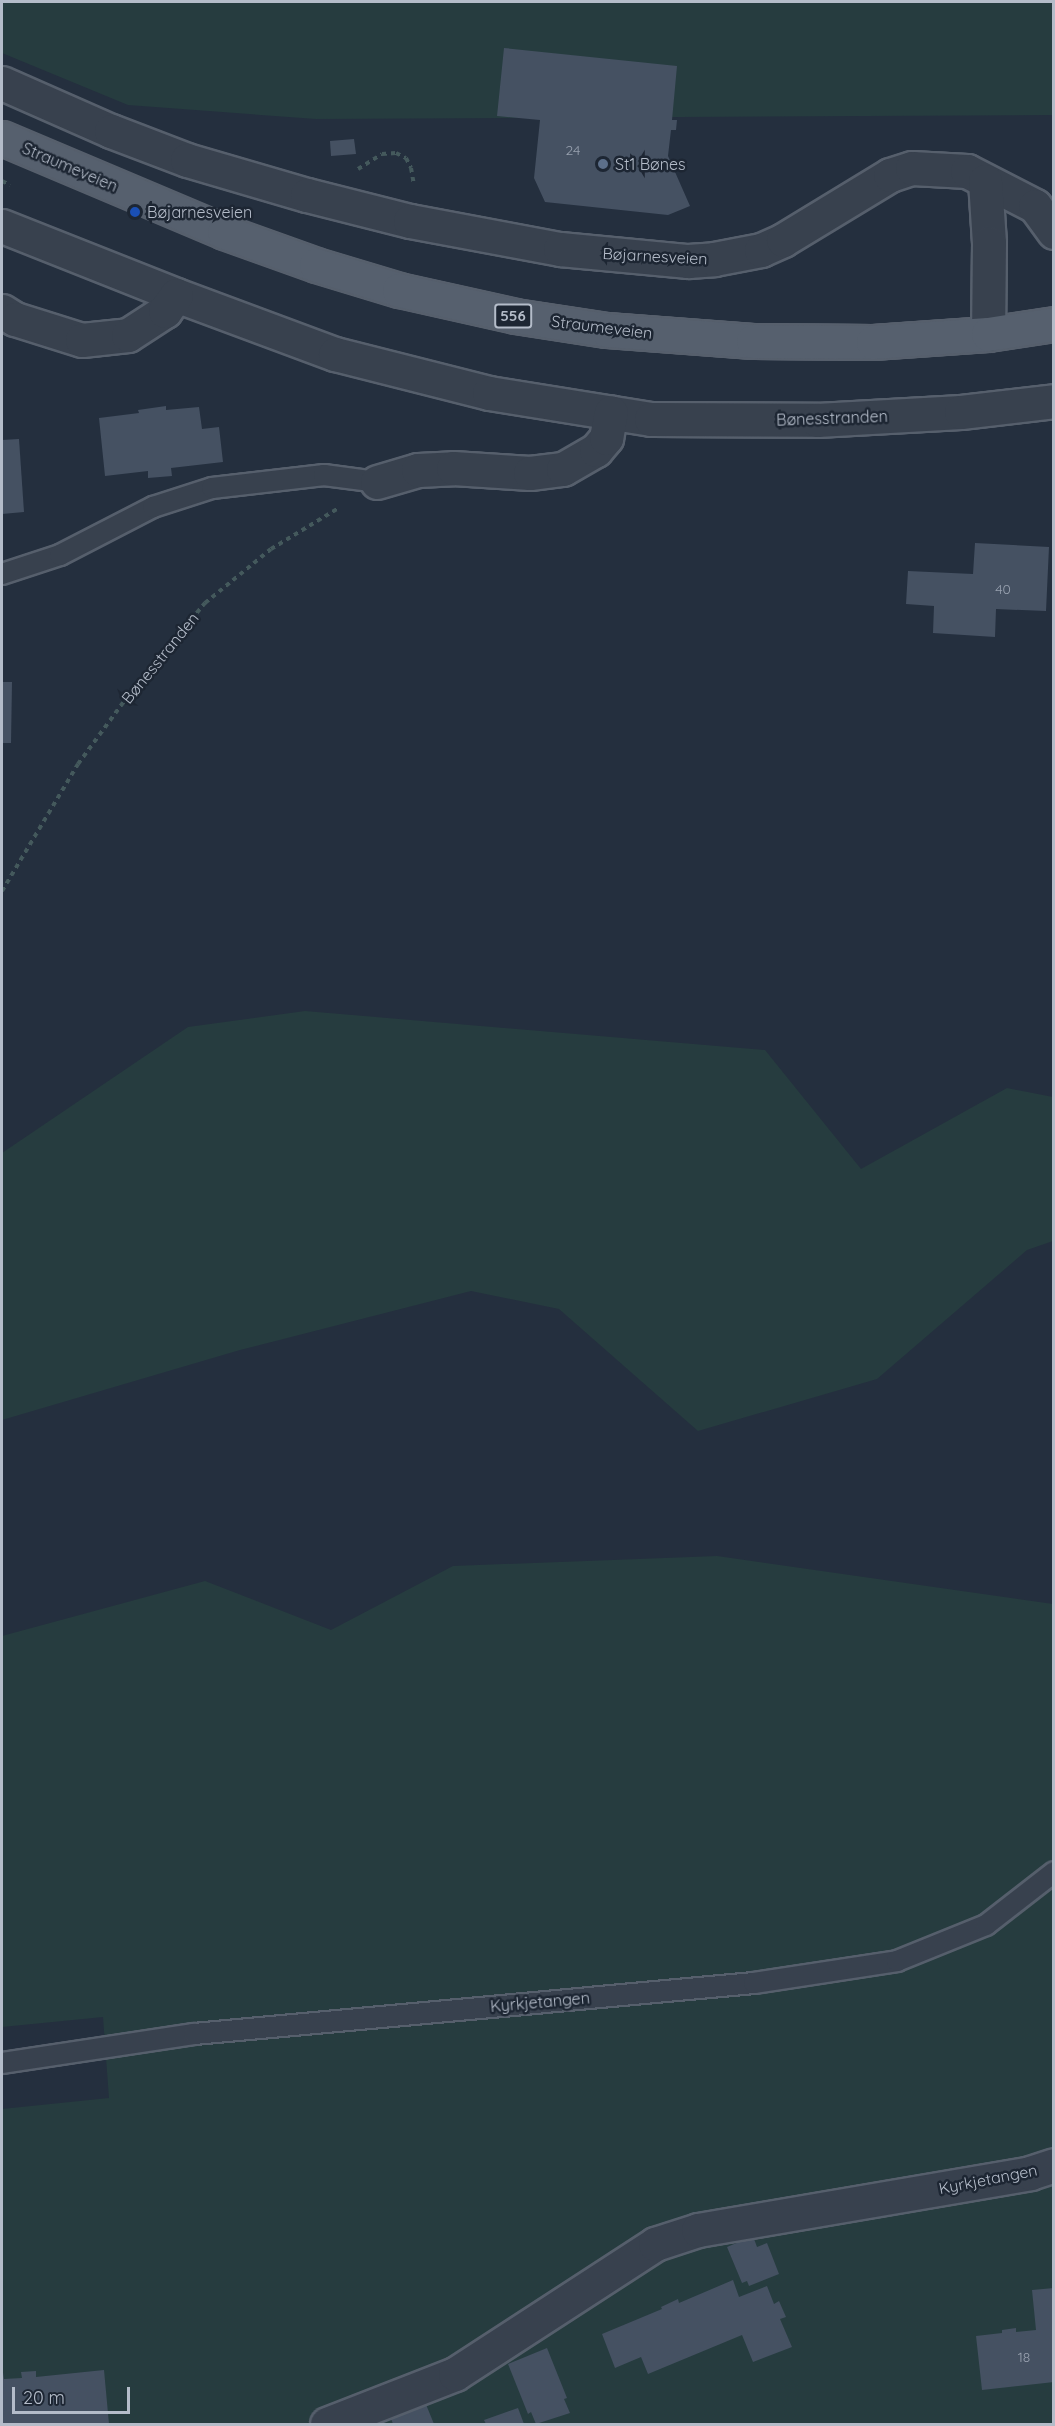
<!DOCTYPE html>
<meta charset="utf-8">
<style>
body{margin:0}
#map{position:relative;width:1055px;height:2426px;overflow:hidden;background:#242f3e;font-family:Quicksand,sans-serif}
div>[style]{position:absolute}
.green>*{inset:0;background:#263c3f}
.building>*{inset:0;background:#455162}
.path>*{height:4px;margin-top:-2px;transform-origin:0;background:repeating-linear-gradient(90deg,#44595c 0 4.5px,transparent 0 9px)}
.roads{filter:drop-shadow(2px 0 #565f6c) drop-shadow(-2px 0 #565f6c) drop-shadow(0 2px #565f6c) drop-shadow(0 -2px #565f6c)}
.service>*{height:20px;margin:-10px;padding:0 10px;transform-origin:10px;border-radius:10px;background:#38414e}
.minor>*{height:33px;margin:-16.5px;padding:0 16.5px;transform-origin:16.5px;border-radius:16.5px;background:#38414e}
.primary>*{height:33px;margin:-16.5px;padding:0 16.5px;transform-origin:16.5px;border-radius:16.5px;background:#56606e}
.dots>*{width:16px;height:16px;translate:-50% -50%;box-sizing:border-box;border:3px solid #1d2633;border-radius:50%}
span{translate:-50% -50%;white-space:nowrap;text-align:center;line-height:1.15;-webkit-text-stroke:5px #1d2633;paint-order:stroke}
.number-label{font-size:14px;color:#98a1af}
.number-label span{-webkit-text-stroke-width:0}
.shield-label span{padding:2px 4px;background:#1d2633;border:2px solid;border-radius:4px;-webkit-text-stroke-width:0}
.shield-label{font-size:15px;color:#b4bcc9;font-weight:700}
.poi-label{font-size:16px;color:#b4bcc9}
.left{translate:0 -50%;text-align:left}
.street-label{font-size:16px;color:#b4bcc9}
.frame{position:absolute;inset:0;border:3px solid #b4bcc9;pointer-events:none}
.scale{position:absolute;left:12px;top:2387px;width:118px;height:27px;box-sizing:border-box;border:3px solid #b4bcc9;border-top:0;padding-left:8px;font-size:18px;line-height:21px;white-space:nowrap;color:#b4bcc9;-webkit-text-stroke:4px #1d2633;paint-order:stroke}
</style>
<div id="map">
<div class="green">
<i style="clip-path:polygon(2px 2px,1053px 2px,1053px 115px,316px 119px,128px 105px,2px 53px)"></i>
<i style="clip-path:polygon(305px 1011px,765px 1050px,861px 1169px,1007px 1088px,1053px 1097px,1053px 1241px,1027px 1250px,877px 1379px,698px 1431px,559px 1309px,471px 1291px,240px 1350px,2px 1420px,2px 1153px,188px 1027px)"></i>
<i style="clip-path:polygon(717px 1556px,1053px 1604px,1053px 2424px,2px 2424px,2px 2109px,109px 2098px,103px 2017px,2px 2027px,2px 1636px,205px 1581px,331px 1630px,453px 1566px)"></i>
</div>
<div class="building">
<i style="clip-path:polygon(504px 48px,677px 66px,672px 120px,677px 120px,676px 130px,671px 130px,668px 156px,690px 206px,668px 215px,545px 202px,534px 178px,540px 120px,497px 116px)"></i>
<i style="clip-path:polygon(354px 139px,356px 154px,331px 156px,330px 141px)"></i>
<i style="clip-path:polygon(166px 406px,166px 410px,199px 407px,202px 429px,219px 427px,223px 462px,171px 468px,172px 476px,148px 478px,148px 471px,105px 476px,99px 418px,139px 413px,138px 410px)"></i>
<i style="clip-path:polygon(19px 439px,24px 512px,2px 514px,2px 440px)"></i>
<i style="clip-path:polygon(975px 543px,1049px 547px,1046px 611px,996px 609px,995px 637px,933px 633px,934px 606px,906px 604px,908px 571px,973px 574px)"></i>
<i style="clip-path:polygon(2px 682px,12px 682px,11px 743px,2px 743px)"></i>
<i style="clip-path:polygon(753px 2236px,757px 2247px,767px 2243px,779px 2274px,749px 2286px,747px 2281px,742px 2283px,727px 2247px)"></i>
<i style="clip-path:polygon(733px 2280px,739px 2297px,767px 2286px,774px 2304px,779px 2301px,786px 2317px,780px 2319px,792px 2347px,753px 2362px,742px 2335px,648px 2374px,641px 2357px,615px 2368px,602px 2334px,662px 2309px,661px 2307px,678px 2299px,679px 2303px)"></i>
<i style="clip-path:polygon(1054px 2288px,1054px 2382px,982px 2390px,976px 2336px,1002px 2333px,1002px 2330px,1016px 2328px,1016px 2332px,1036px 2330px,1032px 2290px)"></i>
<i style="clip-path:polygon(547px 2348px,567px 2398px,564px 2399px,570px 2413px,536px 2424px,531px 2412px,528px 2414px,508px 2364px)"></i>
<i style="clip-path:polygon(2px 2366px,4px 2379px,22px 2378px,21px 2372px,36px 2371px,36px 2377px,104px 2370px,109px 2424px,2px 2424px)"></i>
<i style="clip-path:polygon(425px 2402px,434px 2424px,393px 2424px,390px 2416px)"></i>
<i style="clip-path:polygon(518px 2408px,524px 2424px,486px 2424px,484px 2420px)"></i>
</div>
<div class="path">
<i style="left:358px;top:169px;width:28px;rotate:-32deg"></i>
<i style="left:382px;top:154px;width:14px;rotate:-4deg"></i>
<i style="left:396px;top:153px;width:11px;rotate:27deg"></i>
<i style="left:406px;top:158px;width:11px;rotate:63deg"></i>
<i style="left:411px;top:168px;width:17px;rotate:80deg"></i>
<i style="left:2px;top:181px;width:9px;rotate:27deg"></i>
<i style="left:2px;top:891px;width:148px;rotate:-59.1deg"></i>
<i style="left:78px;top:764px;width:84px;rotate:-53.7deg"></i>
<i style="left:128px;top:696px;width:121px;rotate:-50.4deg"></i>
<i style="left:205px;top:603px;width:85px;rotate:-39.3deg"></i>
<i style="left:271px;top:549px;width:77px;rotate:-31.2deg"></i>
</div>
<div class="roads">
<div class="service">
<i style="left:2px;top:574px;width:61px;rotate:-18.1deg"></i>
<i style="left:60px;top:555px;width:105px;rotate:-27.3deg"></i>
<i style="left:153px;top:507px;width:62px;rotate:-17.9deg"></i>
<i style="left:212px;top:488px;width:113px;rotate:-6.6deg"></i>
<i style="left:324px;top:475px;width:53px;rotate:7.5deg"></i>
<i style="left:2px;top:2063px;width:194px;rotate:-8.6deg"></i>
<i style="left:194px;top:2034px;width:562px;rotate:-5.2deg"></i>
<i style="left:754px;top:1983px;width:145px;rotate:-8.7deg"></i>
<i style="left:897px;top:1961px;width:96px;rotate:-22deg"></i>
<i style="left:986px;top:1925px;width:86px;rotate:-37.9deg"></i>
</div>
<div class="minor">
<i style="left:2px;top:83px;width:119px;rotate:23.8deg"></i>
<i style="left:111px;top:131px;width:81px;rotate:20.9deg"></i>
<i style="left:187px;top:160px;width:125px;rotate:16.3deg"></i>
<i style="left:307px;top:195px;width:106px;rotate:14.2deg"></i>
<i style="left:410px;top:221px;width:153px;rotate:10.6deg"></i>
<i style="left:560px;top:249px;width:129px;rotate:5.4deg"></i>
<i style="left:688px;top:261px;width:26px;rotate:-4deg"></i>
<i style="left:714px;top:259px;width:48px;rotate:-10.8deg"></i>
<i style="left:761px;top:250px;width:24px;rotate:-24deg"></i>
<i style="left:783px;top:240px;width:125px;rotate:-31.3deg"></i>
<i style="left:890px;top:175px;width:23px;rotate:-18deg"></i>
<i style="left:912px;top:168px;width:55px;rotate:3.1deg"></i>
<i style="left:967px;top:171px;width:76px;rotate:27.2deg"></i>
<i style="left:1035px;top:206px;width:32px;rotate:54deg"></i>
<i style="left:985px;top:181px;width:62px;rotate:86.3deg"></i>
<i style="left:989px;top:243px;width:91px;rotate:90.6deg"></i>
<i style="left:2px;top:226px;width:187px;rotate:21.6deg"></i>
<i style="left:176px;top:295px;width:170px;rotate:20.4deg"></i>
<i style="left:335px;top:354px;width:159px;rotate:14.2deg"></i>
<i style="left:489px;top:393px;width:164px;rotate:9.1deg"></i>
<i style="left:651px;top:419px;width:166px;rotate:0.3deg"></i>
<i style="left:817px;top:420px;width:144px;rotate:-3.2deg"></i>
<i style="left:961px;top:412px;width:94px;rotate:-6.7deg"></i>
<i style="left:2px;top:311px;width:15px;rotate:32deg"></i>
<i style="left:15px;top:319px;width:70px;rotate:17.4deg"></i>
<i style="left:82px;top:340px;width:46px;rotate:-6.2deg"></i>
<i style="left:128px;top:335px;width:44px;rotate:-33deg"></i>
<i style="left:165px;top:311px;width:19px;rotate:-55deg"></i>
<i style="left:377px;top:482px;width:43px;rotate:-16.3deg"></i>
<i style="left:418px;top:470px;width:35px;rotate:-3deg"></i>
<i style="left:453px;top:468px;width:77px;rotate:3.7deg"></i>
<i style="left:530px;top:473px;width:33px;rotate:-7deg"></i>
<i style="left:563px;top:469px;width:38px;rotate:-30deg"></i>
<i style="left:596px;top:450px;width:16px;rotate:-50deg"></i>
<i style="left:606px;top:438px;width:26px;rotate:-79deg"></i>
<i style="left:327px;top:2424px;width:137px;rotate:-21.3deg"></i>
<i style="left:455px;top:2374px;width:239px;rotate:-33deg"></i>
<i style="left:655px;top:2244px;width:45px;rotate:-18deg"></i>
<i style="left:698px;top:2230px;width:337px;rotate:-9.7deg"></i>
<i style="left:1030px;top:2173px;width:25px;rotate:-18deg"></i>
</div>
<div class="primary">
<i style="left:2px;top:138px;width:241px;rotate:22.9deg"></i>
<i style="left:224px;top:232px;width:98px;rotate:19.7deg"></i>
<i style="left:316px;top:265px;width:87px;rotate:16.8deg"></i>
<i style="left:399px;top:290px;width:119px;rotate:12.6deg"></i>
<i style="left:515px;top:316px;width:93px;rotate:8.7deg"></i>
<i style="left:607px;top:330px;width:146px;rotate:4.3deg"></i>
<i style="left:753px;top:341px;width:120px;rotate:0.5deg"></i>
<i style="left:873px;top:342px;width:115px;rotate:-4deg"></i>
<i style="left:988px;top:334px;width:67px;rotate:-8.6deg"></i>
</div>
</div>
<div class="dots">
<i style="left:603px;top:164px;background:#5c6f8a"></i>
<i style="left:135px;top:212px;background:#1a4fb4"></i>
</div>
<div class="number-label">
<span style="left:573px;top:150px">24</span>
<span style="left:1003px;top:589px">40</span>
<span style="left:1024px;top:2357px">18</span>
</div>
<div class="shield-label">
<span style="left:513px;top:316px">556</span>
</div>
<div class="poi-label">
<span class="left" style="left:615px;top:164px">St1 Bønes</span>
<span class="left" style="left:147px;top:212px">Bøjarnesveien</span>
</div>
<div class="street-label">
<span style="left:70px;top:167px;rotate:23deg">Straumeveien</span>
<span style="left:655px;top:256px;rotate:3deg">Bøjarnesveien</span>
<span style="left:602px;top:327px;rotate:7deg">Straumeveien</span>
<span style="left:832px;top:418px;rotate:-2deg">Bønesstranden</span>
<span style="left:160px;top:658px;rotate:-51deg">Bønesstranden</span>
<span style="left:540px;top:2002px;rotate:-5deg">Kyrkjetangen</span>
<span style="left:988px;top:2179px;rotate:-11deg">Kyrkjetangen</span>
</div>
<div class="frame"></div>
<div class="scale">20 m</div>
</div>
